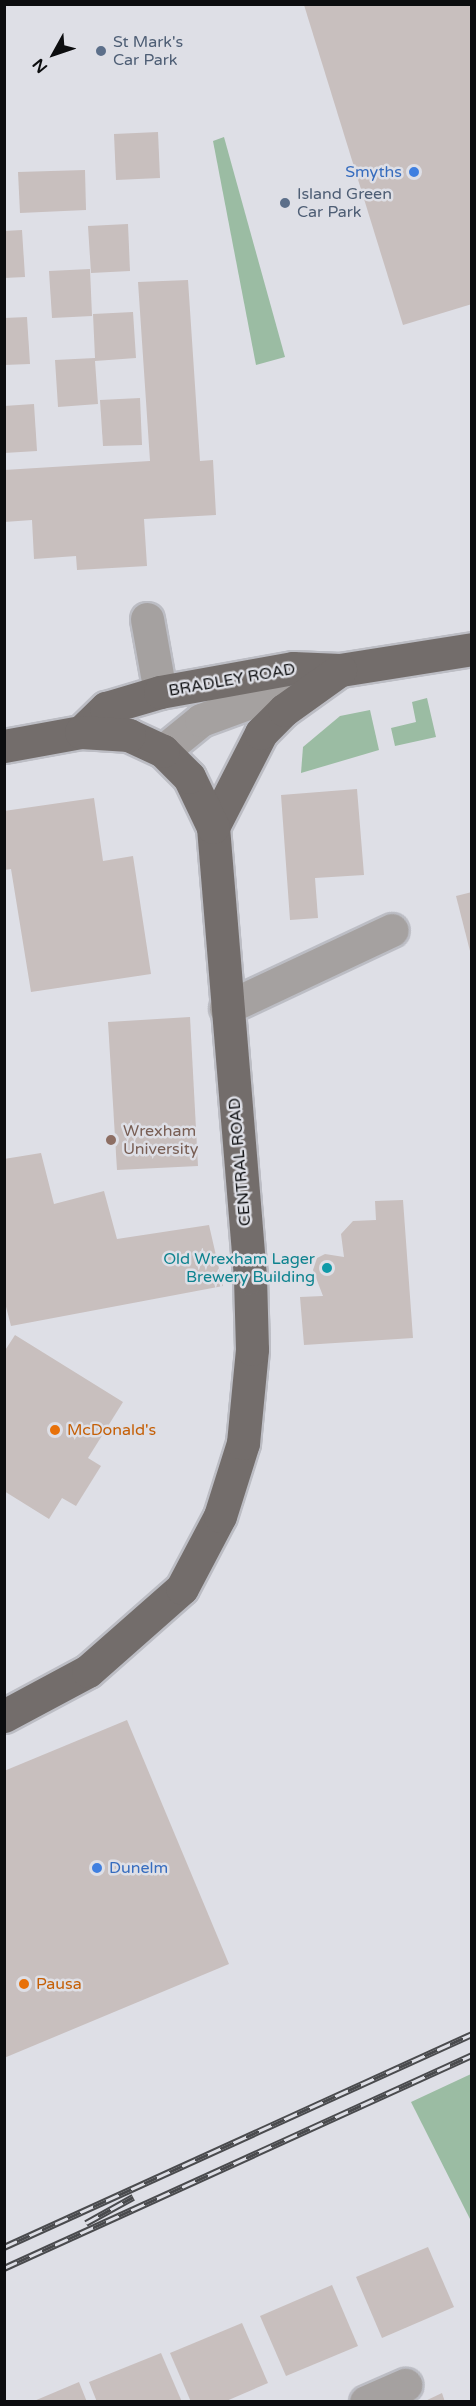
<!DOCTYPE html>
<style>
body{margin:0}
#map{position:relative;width:476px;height:2406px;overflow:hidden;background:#dedfe6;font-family:"Varela Round",sans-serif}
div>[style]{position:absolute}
.green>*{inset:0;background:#9bbca3}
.building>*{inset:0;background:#c8bfbe}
.roads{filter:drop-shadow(2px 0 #bcbdc4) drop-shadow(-2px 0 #bcbdc4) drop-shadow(0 2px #bcbdc4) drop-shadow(0 -2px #bcbdc4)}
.minor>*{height:33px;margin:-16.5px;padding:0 16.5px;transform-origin:16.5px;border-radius:16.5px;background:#a5a1a0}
.major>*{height:33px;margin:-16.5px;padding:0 16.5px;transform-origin:16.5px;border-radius:16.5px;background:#736d6b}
.rail>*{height:7px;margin-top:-3.5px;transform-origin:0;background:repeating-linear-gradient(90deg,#dedfe6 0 14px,#4a4b4e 0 28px);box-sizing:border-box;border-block:2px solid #4a4b4e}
.dots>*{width:16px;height:16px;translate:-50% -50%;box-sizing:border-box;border:3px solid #dedfe6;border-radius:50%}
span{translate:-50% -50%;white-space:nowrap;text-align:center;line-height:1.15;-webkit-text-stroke:5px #dedfe6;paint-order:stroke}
.service-label{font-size:16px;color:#4e5e75}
.left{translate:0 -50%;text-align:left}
.shop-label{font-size:16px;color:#366cbe}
.right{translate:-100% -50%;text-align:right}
.street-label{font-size:16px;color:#0c0d0f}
.education-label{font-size:16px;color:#785e54}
.culture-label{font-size:16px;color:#0d838f}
.food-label{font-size:16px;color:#c56008}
.frame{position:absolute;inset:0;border:6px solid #0c0d0f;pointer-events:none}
.north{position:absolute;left:24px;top:24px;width:60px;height:60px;-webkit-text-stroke:4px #dedfe6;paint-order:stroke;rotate:230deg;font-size:16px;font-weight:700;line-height:24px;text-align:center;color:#0c0d0f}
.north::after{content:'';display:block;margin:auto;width:21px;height:27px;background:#0c0d0f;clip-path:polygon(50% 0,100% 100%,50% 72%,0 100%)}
</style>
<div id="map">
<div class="green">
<i style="clip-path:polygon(224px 137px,285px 357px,256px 365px,213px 141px)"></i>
<i style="clip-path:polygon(427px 698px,436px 737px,395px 746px,391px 728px,416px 722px,412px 702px)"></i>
<i style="clip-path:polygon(370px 710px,379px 750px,301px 773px,303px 747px,340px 716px)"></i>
<i style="clip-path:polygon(471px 2074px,472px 2220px,471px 2221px,411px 2102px)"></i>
</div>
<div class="building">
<i style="clip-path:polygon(304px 5px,472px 5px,472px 304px,403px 325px)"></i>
<i style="clip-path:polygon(158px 132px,160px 178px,116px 180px,114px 134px)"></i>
<i style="clip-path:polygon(85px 170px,86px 210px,20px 213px,18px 172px)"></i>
<i style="clip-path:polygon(128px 224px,130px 271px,91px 273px,88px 226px)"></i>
<i style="clip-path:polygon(22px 230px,25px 277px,4px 278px,4px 231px)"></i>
<i style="clip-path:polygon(90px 269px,92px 316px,52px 318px,49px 271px)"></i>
<i style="clip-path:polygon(188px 280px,200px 461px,213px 460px,216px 515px,144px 519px,147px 566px,77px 570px,76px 556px,34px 559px,32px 520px,4px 522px,4px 470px,150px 461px,138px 282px)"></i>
<i style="clip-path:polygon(133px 312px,136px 358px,95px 361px,98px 404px,58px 407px,55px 360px,95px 358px,93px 314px)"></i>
<i style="clip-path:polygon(27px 317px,30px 364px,4px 365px,4px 318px)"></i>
<i style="clip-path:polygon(140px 398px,142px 445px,103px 446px,100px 400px)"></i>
<i style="clip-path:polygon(34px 404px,37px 451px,4px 453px,4px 406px)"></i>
<i style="clip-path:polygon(357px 789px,364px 875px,315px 878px,318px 918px,290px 920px,281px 795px)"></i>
<i style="clip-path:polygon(94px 798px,103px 861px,133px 856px,151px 974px,31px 992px,11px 869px,4px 870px,4px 811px)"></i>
<i style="clip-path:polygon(472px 892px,472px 955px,471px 955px,456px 896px)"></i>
<i style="clip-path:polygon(190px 1017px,198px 1166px,117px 1170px,108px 1022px)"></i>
<i style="clip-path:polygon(41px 1153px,54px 1204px,104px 1191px,117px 1239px,209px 1225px,223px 1286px,11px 1326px,4px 1299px,4px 1159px)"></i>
<i style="clip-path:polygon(403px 1200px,413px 1338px,304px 1345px,300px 1297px,323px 1296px,313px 1270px,317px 1258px,325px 1254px,344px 1257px,341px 1234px,353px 1221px,376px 1220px,375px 1201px)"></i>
<i style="clip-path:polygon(15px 1335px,123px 1402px,88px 1458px,101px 1466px,76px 1506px,62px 1498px,49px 1519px,4px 1491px,4px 1352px)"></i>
<i style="clip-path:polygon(127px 1720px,229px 1964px,4px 2058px,4px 1771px)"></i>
<i style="clip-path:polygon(428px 2247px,454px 2307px,382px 2338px,356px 2277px)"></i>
<i style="clip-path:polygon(332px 2285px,358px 2346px,286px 2376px,260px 2316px)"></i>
<i style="clip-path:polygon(242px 2323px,268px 2383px,224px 2402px,191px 2402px,170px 2353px)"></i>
<i style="clip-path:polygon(161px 2353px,182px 2402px,97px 2402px,89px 2382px)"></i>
<i style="clip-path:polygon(79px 2382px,87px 2402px,34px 2402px,34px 2401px)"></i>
<i style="clip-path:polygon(442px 2393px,445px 2402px,423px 2402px)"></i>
</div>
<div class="roads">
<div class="minor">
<i style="left:147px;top:619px;width:74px;rotate:79.9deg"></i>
<i style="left:163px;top:751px;width:49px;rotate:-39.2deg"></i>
<i style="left:201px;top:720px;width:134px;rotate:-20.1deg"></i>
<i style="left:226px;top:1008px;width:183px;rotate:-25.2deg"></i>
<i style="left:366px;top:2402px;width:43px;rotate:-23.6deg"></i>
</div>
<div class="major">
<i style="left:4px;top:746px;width:78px;rotate:-10.3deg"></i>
<i style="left:81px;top:732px;width:35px;rotate:-44deg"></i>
<i style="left:106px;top:708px;width:56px;rotate:-16.5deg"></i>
<i style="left:160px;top:692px;width:135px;rotate:-10.2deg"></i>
<i style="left:293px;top:668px;width:47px;rotate:2.4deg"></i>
<i style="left:340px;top:670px;width:134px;rotate:-9deg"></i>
<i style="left:213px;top:827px;width:106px;rotate:-62.9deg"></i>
<i style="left:261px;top:733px;width:33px;rotate:-45deg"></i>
<i style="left:284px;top:710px;width:69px;rotate:-35.5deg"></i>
<i style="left:4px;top:1716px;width:95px;rotate:-28.2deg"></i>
<i style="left:88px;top:1671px;width:125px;rotate:-41.4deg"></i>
<i style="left:182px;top:1588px;width:81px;rotate:-62.2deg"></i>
<i style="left:220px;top:1516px;width:77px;rotate:-72.5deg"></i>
<i style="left:243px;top:1443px;width:94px;rotate:-84.5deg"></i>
<i style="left:252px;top:1349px;width:72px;rotate:-91.6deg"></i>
<i style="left:250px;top:1277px;width:452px;rotate:-94.7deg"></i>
<i style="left:213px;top:827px;width:55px;rotate:-115.6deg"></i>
<i style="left:189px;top:777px;width:37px;rotate:-135deg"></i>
<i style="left:163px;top:751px;width:38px;rotate:-155deg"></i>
<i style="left:129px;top:735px;width:48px;rotate:-176.4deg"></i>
</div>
</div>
<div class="rail">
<i style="left:86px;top:2223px;width:54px;rotate:-29deg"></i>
<i style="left:4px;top:2247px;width:514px;rotate:-24.47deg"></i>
<i style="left:4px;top:2268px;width:514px;rotate:-24.47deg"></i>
</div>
<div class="dots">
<i style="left:101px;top:51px;background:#5c6f8a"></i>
<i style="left:414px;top:172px;background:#3f7fe0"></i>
<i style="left:285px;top:203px;background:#5c6f8a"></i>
<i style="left:111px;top:1140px;background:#8d6e63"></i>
<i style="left:327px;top:1268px;background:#0f9aa8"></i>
<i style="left:55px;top:1430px;background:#e8710a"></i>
<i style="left:97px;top:1868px;background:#3f7fe0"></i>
<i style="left:24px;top:1984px;background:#e8710a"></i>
</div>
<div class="service-label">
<span class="left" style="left:113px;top:51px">St Mark's<br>Car Park</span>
<span class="left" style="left:297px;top:203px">Island Green<br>Car Park</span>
</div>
<div class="shop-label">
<span class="right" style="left:402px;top:172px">Smyths</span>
<span class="left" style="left:109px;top:1868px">Dunelm</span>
</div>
<div class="street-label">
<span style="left:232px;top:680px;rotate:-10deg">BRADLEY ROAD</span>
<span style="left:240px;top:1162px;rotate:-95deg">CENTRAL ROAD</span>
</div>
<div class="education-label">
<span class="left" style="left:123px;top:1140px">Wrexham<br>University</span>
</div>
<div class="culture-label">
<span class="right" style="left:315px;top:1268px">Old Wrexham Lager<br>Brewery Building</span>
</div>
<div class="food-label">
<span class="left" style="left:67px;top:1430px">McDonald's</span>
<span class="left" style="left:36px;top:1984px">Pausa</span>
</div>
<div class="frame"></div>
<div class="north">N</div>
</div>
